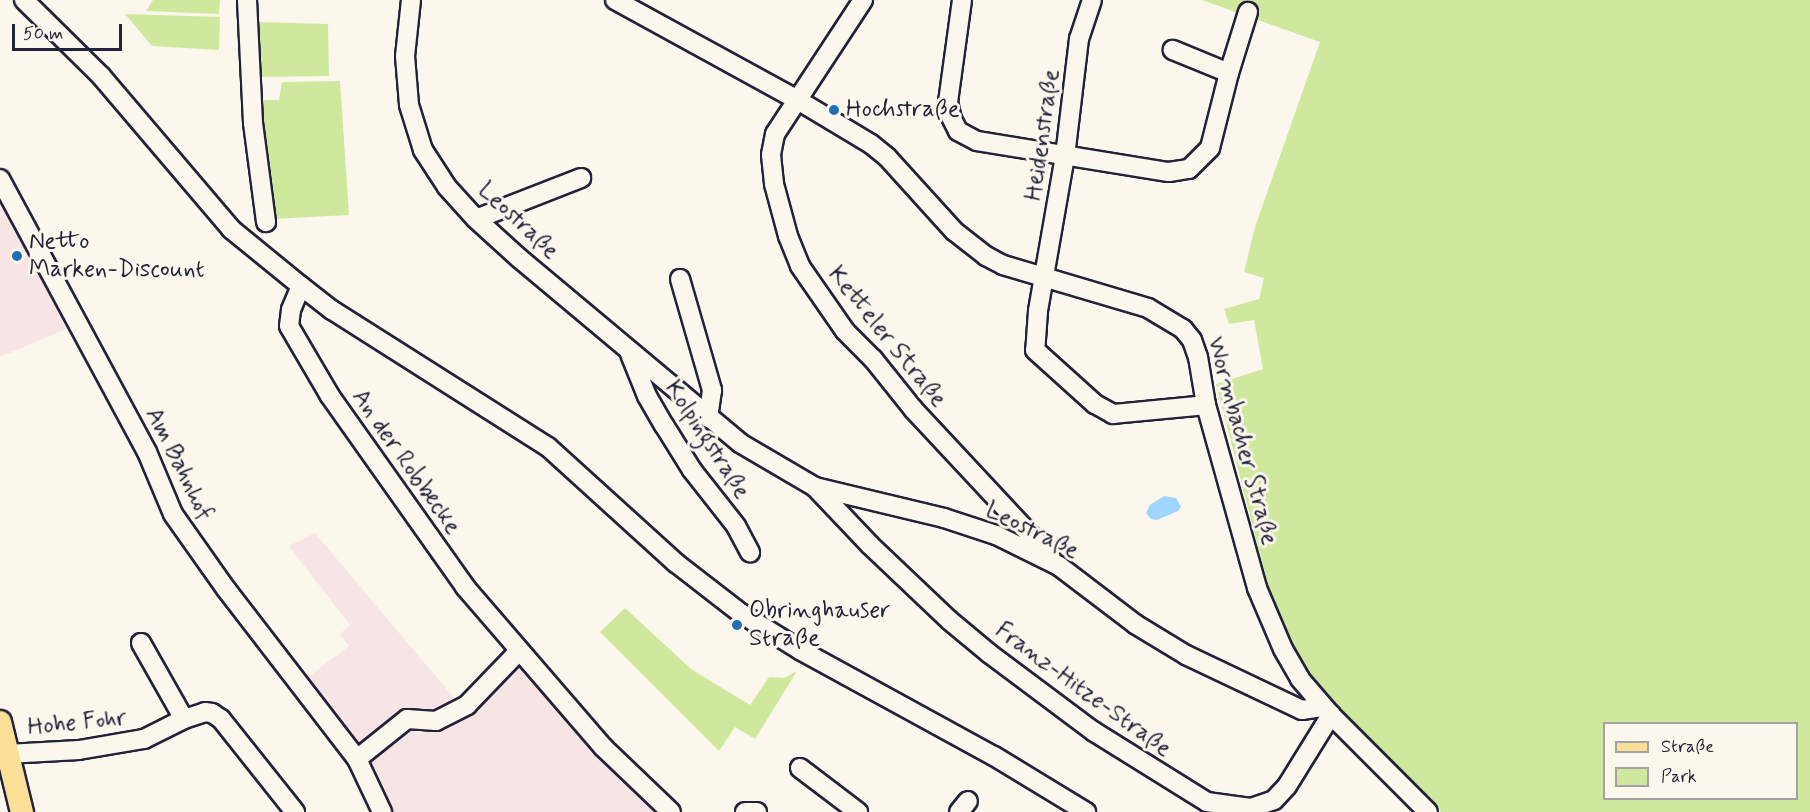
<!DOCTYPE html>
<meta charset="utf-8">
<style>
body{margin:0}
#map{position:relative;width:1810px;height:812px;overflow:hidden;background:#fbf7ec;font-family:Mynerve,sans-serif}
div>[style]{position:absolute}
.built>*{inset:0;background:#f7e4e4}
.green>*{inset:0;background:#cfe89d}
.water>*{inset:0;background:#9fd5fe}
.roads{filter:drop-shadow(2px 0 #22223b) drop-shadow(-2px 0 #22223b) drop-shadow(0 2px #22223b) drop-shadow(0 -2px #22223b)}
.minor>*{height:18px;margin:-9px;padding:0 9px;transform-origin:9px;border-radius:9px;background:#fbf7ec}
.major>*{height:22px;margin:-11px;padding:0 11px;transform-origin:11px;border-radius:11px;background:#fbdf96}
.dots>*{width:16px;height:16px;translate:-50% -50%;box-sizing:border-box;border:3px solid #fbf7ec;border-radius:50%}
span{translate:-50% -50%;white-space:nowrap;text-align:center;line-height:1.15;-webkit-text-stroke:6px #fbf7ec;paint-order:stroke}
.poi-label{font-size:24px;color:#22223b}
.left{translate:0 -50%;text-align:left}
.street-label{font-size:24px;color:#22223b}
.legend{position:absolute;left:1603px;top:722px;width:195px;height:78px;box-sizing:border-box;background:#fbf7ec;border:2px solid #a4a2a5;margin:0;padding:8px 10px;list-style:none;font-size:18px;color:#22223b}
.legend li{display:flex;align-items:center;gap:12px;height:30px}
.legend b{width:30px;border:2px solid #a4a2a5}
.scale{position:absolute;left:12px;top:24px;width:110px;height:27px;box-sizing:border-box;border:3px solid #22223b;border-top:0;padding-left:8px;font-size:18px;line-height:21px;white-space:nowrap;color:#22223b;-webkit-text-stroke:4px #fbf7ec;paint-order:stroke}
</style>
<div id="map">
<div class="built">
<i style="clip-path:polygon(0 191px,73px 326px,0 357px)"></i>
<i style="clip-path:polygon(315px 533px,454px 698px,427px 717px,415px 710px,402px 712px,417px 735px,455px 720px,517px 661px,600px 761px,656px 812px,387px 812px,304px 680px,349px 646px,340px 634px,350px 625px,289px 546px)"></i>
</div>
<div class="green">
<i style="clip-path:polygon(153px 0,220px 0,219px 14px,146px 11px)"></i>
<i style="clip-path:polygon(evenodd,1202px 0,1810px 0,1810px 812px,1441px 812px,1433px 800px,1343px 714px,1282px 639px,1216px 384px,1263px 369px,1254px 320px,1229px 324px,1224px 309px,1259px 299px,1264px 278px,1244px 272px,1255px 227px,1320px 42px,1202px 0,1604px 724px,1796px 724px,1796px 798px,1604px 798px,1604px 724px)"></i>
<i style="clip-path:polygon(125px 14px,220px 17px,219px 50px,152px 46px)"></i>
<i style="clip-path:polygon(258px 22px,328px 24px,329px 76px,258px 77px)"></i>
<i style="clip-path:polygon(340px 81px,349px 215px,271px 219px,258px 100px,279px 100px,282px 82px)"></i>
<i style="clip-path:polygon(625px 608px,691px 669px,750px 705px,769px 677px,784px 678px,797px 671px,755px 739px,735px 727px,719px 751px,600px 632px)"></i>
</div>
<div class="water">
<i style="clip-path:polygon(1164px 496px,1176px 498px,1181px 507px,1178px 511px,1157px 520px,1151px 519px,1146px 513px,1150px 505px)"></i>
</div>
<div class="roads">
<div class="minor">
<i style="left:24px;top:0;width:108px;rotate:44.6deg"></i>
<i style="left:101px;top:76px;width:201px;rotate:49.6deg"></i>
<i style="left:231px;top:229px;width:90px;rotate:39.2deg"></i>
<i style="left:301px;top:286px;width:39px;rotate:38deg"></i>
<i style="left:332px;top:310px;width:256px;rotate:32.4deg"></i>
<i style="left:548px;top:447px;width:173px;rotate:42.2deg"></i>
<i style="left:676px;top:563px;width:83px;rotate:37.7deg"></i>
<i style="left:742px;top:614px;width:68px;rotate:31.8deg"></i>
<i style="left:800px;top:650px;width:221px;rotate:28.7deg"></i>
<i style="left:994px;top:756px;width:108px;rotate:31.3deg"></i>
<i style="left:247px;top:0;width:123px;rotate:87.2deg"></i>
<i style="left:253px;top:123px;width:100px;rotate:82.5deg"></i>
<i style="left:411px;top:0;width:56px;rotate:96.1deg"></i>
<i style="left:405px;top:56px;width:49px;rotate:85.3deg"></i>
<i style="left:409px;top:105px;width:47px;rotate:72.7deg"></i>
<i style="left:423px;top:150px;width:44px;rotate:57deg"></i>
<i style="left:447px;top:187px;width:43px;rotate:47.8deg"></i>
<i style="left:476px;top:219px;width:58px;rotate:42.2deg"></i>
<i style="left:519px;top:258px;width:288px;rotate:39.9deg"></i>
<i style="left:740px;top:443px;width:87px;rotate:30.4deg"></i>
<i style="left:815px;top:487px;width:133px;rotate:13.5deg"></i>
<i style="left:944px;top:518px;width:55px;rotate:18.1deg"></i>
<i style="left:996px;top:535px;width:70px;rotate:26.2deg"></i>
<i style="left:1059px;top:566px;width:96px;rotate:37.3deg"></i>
<i style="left:1135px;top:624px;width:60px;rotate:31.3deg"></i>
<i style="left:1186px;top:655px;width:128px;rotate:25.4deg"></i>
<i style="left:1302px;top:710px;width:22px;rotate:-8deg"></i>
<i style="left:615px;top:0;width:206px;rotate:28.7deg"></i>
<i style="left:796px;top:99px;width:87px;rotate:31deg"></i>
<i style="left:871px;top:144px;width:21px;rotate:39deg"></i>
<i style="left:887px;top:157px;width:100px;rotate:47.8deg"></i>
<i style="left:954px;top:231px;width:41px;rotate:38deg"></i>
<i style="left:986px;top:256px;width:19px;rotate:28deg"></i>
<i style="left:1003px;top:265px;width:151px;rotate:16.5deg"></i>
<i style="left:1148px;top:308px;width:41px;rotate:31deg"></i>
<i style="left:1183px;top:329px;width:14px;rotate:51deg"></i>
<i style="left:1192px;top:340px;width:18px;rotate:71deg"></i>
<i style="left:1198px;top:357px;width:49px;rotate:80.5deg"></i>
<i style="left:1206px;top:405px;width:190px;rotate:74.4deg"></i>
<i style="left:1257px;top:588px;width:66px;rotate:66.9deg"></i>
<i style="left:1283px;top:649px;width:34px;rotate:60deg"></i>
<i style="left:1300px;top:679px;width:48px;rotate:49.3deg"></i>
<i style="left:1331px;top:715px;width:137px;rotate:45deg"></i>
<i style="left:863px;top:0;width:160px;rotate:123.3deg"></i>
<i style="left:775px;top:134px;width:21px;rotate:101deg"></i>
<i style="left:771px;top:155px;width:29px;rotate:84deg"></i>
<i style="left:774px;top:184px;width:54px;rotate:74.9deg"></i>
<i style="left:788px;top:236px;width:32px;rotate:68deg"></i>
<i style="left:800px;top:266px;width:79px;rotate:55.3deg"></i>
<i style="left:845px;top:331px;width:40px;rotate:45deg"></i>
<i style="left:873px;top:359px;width:64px;rotate:51.3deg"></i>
<i style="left:913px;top:409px;width:202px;rotate:47deg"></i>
<i style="left:962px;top:0;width:103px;rotate:97.8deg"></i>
<i style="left:948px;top:102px;width:17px;rotate:77deg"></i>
<i style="left:952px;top:119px;width:13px;rotate:63deg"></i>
<i style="left:958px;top:131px;width:21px;rotate:28deg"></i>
<i style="left:977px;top:141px;width:194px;rotate:9.2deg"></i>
<i style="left:1169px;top:172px;width:20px;rotate:-9deg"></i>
<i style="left:1189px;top:169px;width:30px;rotate:-45deg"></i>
<i style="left:1210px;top:148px;width:77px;rotate:-75.8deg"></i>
<i style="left:1229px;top:73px;width:61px;rotate:-157.7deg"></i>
<i style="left:1092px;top:0;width:41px;rotate:108.4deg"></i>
<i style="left:1079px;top:39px;width:118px;rotate:96.8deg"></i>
<i style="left:1065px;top:156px;width:157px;rotate:99.9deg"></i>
<i style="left:1038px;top:311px;width:39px;rotate:94deg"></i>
<i style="left:1035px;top:350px;width:81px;rotate:42deg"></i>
<i style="left:1095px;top:404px;width:21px;rotate:29deg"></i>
<i style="left:1113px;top:414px;width:93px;rotate:-5.5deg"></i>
<i style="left:1229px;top:73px;width:64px;rotate:-72.7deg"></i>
<i style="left:0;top:179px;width:310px;rotate:61.7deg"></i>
<i style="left:147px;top:452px;width:67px;rotate:67.2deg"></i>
<i style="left:173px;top:514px;width:92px;rotate:54.8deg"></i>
<i style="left:226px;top:589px;width:215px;rotate:52.4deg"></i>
<i style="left:357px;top:759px;width:59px;rotate:64.7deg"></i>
<i style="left:476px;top:219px;width:113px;rotate:-21.3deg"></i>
<i style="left:680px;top:279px;width:116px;rotate:73.9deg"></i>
<i style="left:712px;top:390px;width:28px;rotate:98deg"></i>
<i style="left:301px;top:286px;width:26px;rotate:113deg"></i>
<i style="left:291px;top:310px;width:16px;rotate:97deg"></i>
<i style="left:289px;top:326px;width:81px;rotate:59.6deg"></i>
<i style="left:330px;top:396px;width:234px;rotate:54.7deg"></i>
<i style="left:465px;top:587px;width:211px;rotate:49.2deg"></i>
<i style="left:603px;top:747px;width:94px;rotate:43.7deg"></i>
<i style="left:630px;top:354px;width:45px;rotate:68deg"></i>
<i style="left:647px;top:396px;width:34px;rotate:60deg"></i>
<i style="left:664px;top:425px;width:53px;rotate:58.1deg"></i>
<i style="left:692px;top:470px;width:71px;rotate:51.8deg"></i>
<i style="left:736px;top:526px;width:30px;rotate:62deg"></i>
<i style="left:815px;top:487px;width:80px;rotate:46.5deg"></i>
<i style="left:870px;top:545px;width:109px;rotate:43.5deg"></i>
<i style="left:949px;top:620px;width:53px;rotate:39.7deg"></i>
<i style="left:990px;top:654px;width:129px;rotate:36.8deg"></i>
<i style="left:1093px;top:731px;width:134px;rotate:31.9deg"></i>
<i style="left:1207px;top:802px;width:44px;rotate:7.8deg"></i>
<i style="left:1251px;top:808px;width:24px;rotate:-19deg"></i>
<i style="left:1274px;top:800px;width:19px;rotate:-47deg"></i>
<i style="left:1287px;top:786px;width:84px;rotate:-58.2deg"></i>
<i style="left:141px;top:643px;width:87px;rotate:60.5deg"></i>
<i style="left:7px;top:754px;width:72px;rotate:-3.2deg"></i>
<i style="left:79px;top:750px;width:66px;rotate:-9.6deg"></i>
<i style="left:144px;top:739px;width:45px;rotate:-26.6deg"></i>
<i style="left:184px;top:719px;width:22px;rotate:-18deg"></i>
<i style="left:205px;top:712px;width:7px;rotate:8deg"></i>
<i style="left:212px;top:713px;width:11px;rotate:34deg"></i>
<i style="left:221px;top:719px;width:119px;rotate:51.5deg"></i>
<i style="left:357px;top:759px;width:64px;rotate:-38.7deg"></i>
<i style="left:407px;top:719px;width:29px;rotate:4deg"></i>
<i style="left:436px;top:721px;width:35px;rotate:-27deg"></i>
<i style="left:467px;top:705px;width:74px;rotate:-46.1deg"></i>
<i style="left:800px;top:768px;width:73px;rotate:37.2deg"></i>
<i style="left:745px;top:812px;width:12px"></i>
<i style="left:959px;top:812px;width:14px;rotate:-51deg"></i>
</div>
<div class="major">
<i style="left:0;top:722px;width:93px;rotate:76.3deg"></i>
</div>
</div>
<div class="dots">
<i style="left:834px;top:110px;background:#1f6fb2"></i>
<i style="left:17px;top:256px;background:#1f6fb2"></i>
<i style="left:737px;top:625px;background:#1f6fb2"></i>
</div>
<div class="poi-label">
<span class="left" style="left:846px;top:110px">Hochstraße</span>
<span class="left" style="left:29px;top:256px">Netto<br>Marken-Discount</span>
<span class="left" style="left:749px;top:625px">Obringhauser<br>Straße</span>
</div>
<div class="street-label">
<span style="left:1043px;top:135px;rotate:-82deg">Heidenstraße</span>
<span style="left:518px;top:221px;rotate:43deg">Leostraße</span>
<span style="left:887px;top:337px;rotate:51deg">Ketteler Straße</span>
<span style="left:707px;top:440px;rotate:57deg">Kolpingstraße</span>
<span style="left:1242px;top:441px;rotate:75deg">Wormbacher Straße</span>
<span style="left:406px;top:462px;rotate:55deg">An der Robbecke</span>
<span style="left:179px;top:464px;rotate:63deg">Am Bahnhof</span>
<span style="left:1032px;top:531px;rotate:26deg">Leostraße</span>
<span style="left:1083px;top:690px;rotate:36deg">Franz-Hitze-Straße</span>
<span style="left:77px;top:723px;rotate:-6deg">Hohe Fohr</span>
</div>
<ul class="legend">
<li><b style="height:8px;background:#fbdf96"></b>Straße</li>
<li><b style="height:16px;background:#cfe89d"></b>Park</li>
</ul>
<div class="scale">50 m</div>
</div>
